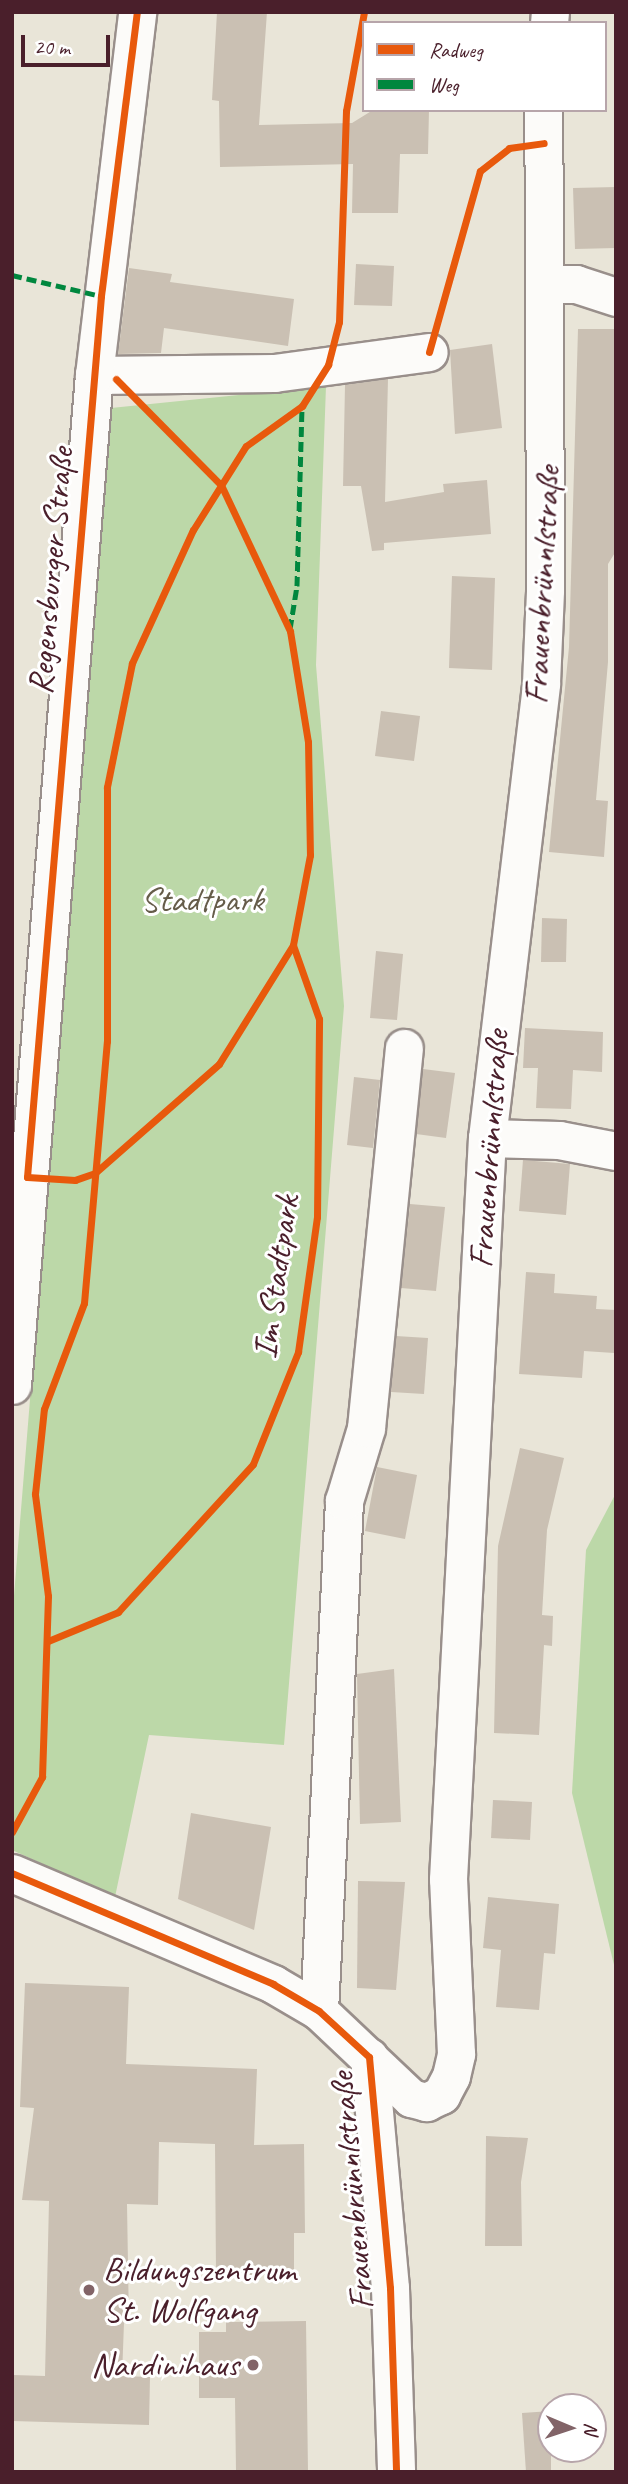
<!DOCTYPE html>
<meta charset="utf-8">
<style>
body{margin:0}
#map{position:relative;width:628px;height:2484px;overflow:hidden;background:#e9e5d8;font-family:Caveat,sans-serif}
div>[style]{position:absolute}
.green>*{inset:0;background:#bcd8a8}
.building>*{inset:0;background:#cac0b3}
.roads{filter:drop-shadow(2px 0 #998f8b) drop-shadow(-2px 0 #998f8b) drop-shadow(0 2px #998f8b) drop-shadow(0 -2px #998f8b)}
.minor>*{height:37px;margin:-18.5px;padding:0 18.5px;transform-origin:18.5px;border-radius:18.5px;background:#fcfbf9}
.quiet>*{height:5px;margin-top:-2.5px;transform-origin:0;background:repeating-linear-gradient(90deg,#00873e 0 10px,transparent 0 15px)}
.cycleway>*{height:7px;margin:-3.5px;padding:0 3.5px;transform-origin:3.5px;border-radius:3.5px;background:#e8590c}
.dots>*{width:19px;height:19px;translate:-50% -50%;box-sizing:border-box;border:4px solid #fff;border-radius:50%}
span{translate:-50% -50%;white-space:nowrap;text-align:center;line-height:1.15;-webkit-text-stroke:6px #fff;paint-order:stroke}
.street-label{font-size:35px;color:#4a1f2b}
.park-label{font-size:35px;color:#655c49}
.poi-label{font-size:35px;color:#4a1f2b}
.left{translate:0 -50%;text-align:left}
.right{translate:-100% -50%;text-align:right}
.frame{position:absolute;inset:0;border:14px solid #4a1f2b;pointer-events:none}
.legend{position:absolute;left:362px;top:21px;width:245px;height:91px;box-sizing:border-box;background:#fff;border:2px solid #b7a5aa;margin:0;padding:9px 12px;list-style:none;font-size:21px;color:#4a1f2b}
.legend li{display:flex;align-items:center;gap:14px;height:35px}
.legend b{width:35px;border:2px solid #b7a5aa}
.north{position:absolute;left:537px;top:2393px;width:70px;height:70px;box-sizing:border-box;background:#fff;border:2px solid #b7a5aa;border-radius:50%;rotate:92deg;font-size:19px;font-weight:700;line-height:28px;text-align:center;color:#4a1f2b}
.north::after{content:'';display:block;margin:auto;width:24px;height:32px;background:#826468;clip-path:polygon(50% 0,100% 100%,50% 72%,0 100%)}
.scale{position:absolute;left:21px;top:35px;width:89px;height:32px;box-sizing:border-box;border:4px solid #4a1f2b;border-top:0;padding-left:9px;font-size:21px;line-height:24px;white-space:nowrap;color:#4a1f2b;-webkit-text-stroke:5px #fff;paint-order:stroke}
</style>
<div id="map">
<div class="green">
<i style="clip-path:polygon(326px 386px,316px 665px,344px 1006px,284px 1745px,149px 1735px,115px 1897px,12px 1850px,12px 1620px,111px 408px)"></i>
<i style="clip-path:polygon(616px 1493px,616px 1973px,572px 1793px,586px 1550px)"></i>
</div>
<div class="building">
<i style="clip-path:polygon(217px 12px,267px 12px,259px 125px,352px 123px,373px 110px,429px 110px,428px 154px,400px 154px,398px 213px,352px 213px,353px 164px,220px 167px,219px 101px,212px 100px)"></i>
<i style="clip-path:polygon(616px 187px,616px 248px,575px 249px,573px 188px)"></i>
<i style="clip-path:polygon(356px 264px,394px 266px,392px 306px,354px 305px)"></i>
<i style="clip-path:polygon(129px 268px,172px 274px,170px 282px,294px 299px,288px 346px,164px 328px,161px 353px,118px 354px)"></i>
<i style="clip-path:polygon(578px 329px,616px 329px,616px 551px,608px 564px,608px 662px,596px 800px,608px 801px,604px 857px,549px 852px,569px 647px)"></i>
<i style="clip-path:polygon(492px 344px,502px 428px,455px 434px,450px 350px)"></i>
<i style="clip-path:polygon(388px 379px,385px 502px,444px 492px,443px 484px,487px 480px,491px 534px,384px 543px,384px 550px,372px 551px,361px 486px,343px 486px,345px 385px)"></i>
<i style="clip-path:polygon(452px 576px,495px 578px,492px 670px,449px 668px)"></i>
<i style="clip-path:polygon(381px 711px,420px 716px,414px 761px,375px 756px)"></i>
<i style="clip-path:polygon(542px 918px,567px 919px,566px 962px,541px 962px)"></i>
<i style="clip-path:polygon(376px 951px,403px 954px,397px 1020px,370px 1018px)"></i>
<i style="clip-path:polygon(525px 1028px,603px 1032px,602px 1072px,573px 1070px,571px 1109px,536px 1108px,538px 1068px,523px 1068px)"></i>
<i style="clip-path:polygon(423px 1069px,455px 1073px,446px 1138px,416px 1134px)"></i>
<i style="clip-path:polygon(354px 1077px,380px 1080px,373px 1148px,347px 1145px)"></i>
<i style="clip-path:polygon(523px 1160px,570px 1164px,566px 1215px,519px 1211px)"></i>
<i style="clip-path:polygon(410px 1204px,445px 1207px,436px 1291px,401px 1288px)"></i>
<i style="clip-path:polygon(526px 1272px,555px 1274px,554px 1293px,597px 1296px,596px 1309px,616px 1310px,614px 1353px,584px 1351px,582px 1378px,519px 1374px)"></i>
<i style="clip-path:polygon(396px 1336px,428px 1338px,424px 1394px,391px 1392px)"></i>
<i style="clip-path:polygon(520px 1448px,564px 1458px,547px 1530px,542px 1615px,553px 1616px,552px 1646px,544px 1645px,539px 1735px,494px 1733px,498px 1546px)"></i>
<i style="clip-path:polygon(377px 1467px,417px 1475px,405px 1539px,365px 1531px)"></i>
<i style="clip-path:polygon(394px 1669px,401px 1822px,360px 1824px,357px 1674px)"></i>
<i style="clip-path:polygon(493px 1800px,532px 1802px,530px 1840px,491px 1838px)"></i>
<i style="clip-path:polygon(191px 1813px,271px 1827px,254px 1930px,178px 1899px)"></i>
<i style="clip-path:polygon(358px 1881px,405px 1882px,396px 1990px,357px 1988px)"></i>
<i style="clip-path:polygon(488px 1897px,559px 1904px,555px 1954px,544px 1953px,539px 2010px,496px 2007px,501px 1950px,483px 1948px)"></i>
<i style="clip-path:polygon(25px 1983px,129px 1987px,126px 2064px,257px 2069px,254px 2145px,304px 2144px,305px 2233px,294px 2233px,294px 2275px,216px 2275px,215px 2144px,159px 2142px,158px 2205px,127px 2204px,129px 2324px,124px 2323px,122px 2376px,150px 2377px,149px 2425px,12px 2421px,13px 2375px,45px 2376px,49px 2201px,22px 2200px,34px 2108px,20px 2107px)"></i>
<i style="clip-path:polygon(486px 2136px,528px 2138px,521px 2182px,522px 2246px,485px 2246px)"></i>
<i style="clip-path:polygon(306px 2321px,308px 2472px,236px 2472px,235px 2398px,199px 2398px,199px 2332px,226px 2332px,226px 2322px)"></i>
<i style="clip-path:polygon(551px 2411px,551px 2472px,526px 2472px,522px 2413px)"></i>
</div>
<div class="roads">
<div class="minor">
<i style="left:549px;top:23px;width:11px;rotate:-85deg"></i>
<i style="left:549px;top:284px;width:27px"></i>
<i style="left:576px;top:284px;width:42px;rotate:18deg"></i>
<i style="left:94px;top:375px;width:180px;rotate:-0.6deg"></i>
<i style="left:274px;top:373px;width:156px;rotate:-7.7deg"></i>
<i style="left:487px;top:1138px;width:72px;rotate:1.6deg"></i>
<i style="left:559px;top:1140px;width:58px;rotate:10.9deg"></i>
<i style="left:12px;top:1385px;width:1013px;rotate:-85.36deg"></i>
<i style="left:94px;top:375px;width:366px;rotate:-83.2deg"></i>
<i style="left:12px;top:1873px;width:284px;rotate:23deg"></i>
<i style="left:273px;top:1984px;width:53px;rotate:30.4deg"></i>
<i style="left:319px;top:2011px;width:127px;rotate:43.4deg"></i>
<i style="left:411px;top:2098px;width:16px;rotate:15deg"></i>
<i style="left:426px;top:2102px;width:17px;rotate:-25deg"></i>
<i style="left:441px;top:2095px;width:21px;rotate:-62deg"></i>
<i style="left:451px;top:2076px;width:23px;rotate:-77deg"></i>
<i style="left:456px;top:2054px;width:175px;rotate:-92.6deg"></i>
<i style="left:448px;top:1879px;width:742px;rotate:-86.99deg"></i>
<i style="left:487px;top:1138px;width:458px;rotate:-83.2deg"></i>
<i style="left:541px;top:683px;width:93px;rotate:-87.5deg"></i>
<i style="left:545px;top:590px;width:480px;rotate:-90.2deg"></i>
<i style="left:319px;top:2011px;width:511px;rotate:-87.19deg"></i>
<i style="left:344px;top:1501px;width:76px;rotate:-73.2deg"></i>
<i style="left:366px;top:1428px;width:382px;rotate:-84.3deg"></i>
<i style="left:369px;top:2057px;width:232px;rotate:84.8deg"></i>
<i style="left:390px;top:2288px;width:184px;rotate:88.1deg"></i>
</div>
</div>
<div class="quiet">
<i style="left:12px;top:275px;width:91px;rotate:13.3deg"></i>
<i style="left:290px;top:629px;width:44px;rotate:-80.8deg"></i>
<i style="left:297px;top:586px;width:180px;rotate:-88.4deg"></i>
</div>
<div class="cycleway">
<i style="left:429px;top:352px;width:188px;rotate:-74.3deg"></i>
<i style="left:480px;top:171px;width:37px;rotate:-38deg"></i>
<i style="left:509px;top:148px;width:35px;rotate:-8deg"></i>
<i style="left:116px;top:379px;width:149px;rotate:45.3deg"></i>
<i style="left:221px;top:485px;width:161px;rotate:64.7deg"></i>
<i style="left:290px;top:631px;width:112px;rotate:80.8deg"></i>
<i style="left:308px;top:742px;width:113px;rotate:89deg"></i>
<i style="left:310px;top:855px;width:92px;rotate:100.7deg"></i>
<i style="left:293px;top:945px;width:140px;rotate:121.9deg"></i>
<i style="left:219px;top:1064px;width:165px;rotate:138.7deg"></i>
<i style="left:95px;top:1173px;width:21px;rotate:161deg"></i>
<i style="left:75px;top:1180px;width:48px;rotate:-176.4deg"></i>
<i style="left:27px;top:1177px;width:884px;rotate:-85.2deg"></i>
<i style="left:101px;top:296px;width:286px;rotate:-82.8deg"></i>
<i style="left:48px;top:1641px;width:76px;rotate:-22.5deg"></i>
<i style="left:118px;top:1612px;width:200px;rotate:-47.6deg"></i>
<i style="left:253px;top:1464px;width:121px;rotate:-68.1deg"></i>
<i style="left:298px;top:1352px;width:136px;rotate:-82deg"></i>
<i style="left:317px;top:1217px;width:198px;rotate:-89.4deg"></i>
<i style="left:319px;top:1019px;width:78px;rotate:-109.4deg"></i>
<i style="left:12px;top:1832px;width:63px;rotate:-61.4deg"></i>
<i style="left:42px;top:1777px;width:181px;rotate:-88.1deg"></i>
<i style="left:48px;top:1596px;width:103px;rotate:-97.3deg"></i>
<i style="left:35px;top:1494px;width:85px;rotate:-84deg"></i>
<i style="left:44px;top:1409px;width:113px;rotate:-69.3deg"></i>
<i style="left:84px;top:1303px;width:263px;rotate:-85deg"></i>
<i style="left:107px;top:1041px;width:254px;rotate:-90deg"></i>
<i style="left:107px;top:787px;width:126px;rotate:-78.6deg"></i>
<i style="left:132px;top:663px;width:146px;rotate:-65.4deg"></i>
<i style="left:193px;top:530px;width:99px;rotate:-57.8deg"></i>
<i style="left:246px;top:446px;width:69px;rotate:-35.5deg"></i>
<i style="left:302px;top:406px;width:49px;rotate:-57.6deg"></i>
<i style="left:328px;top:365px;width:44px;rotate:-75.7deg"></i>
<i style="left:339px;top:322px;width:211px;rotate:-88.1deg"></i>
<i style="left:346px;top:111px;width:101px;rotate:-79.7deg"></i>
<i style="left:12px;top:1873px;width:284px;rotate:23deg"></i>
<i style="left:273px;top:1984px;width:53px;rotate:30.4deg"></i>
<i style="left:319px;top:2011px;width:68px;rotate:42.6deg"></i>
<i style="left:369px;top:2057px;width:232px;rotate:84.8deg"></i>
<i style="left:390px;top:2288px;width:184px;rotate:88.1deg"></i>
</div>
<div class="dots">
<i style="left:89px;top:2290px;background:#826468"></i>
<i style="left:253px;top:2365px;background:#826468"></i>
</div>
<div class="street-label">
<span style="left:51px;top:571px;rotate:-85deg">Regensburger Straße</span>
<span style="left:542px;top:585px;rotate:-87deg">Frauenbrünnlstraße</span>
<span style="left:489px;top:1149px;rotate:-86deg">Frauenbrünnlstraße</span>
<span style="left:276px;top:1277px;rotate:-82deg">Im Stadtpark</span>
<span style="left:352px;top:2191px;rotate:-95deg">Frauenbrünnlstraße</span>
</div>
<div class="park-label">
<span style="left:202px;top:900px">Stadtpark</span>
</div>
<div class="poi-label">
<span class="left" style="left:103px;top:2290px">Bildungszentrum<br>St. Wolfgang</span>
<span class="right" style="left:239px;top:2365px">Nardinihaus</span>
</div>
<div class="frame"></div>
<ul class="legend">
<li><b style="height:9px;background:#e8590c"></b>Radweg</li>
<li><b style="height:9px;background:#00873e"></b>Weg</li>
</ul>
<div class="north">N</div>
<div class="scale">20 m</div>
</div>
